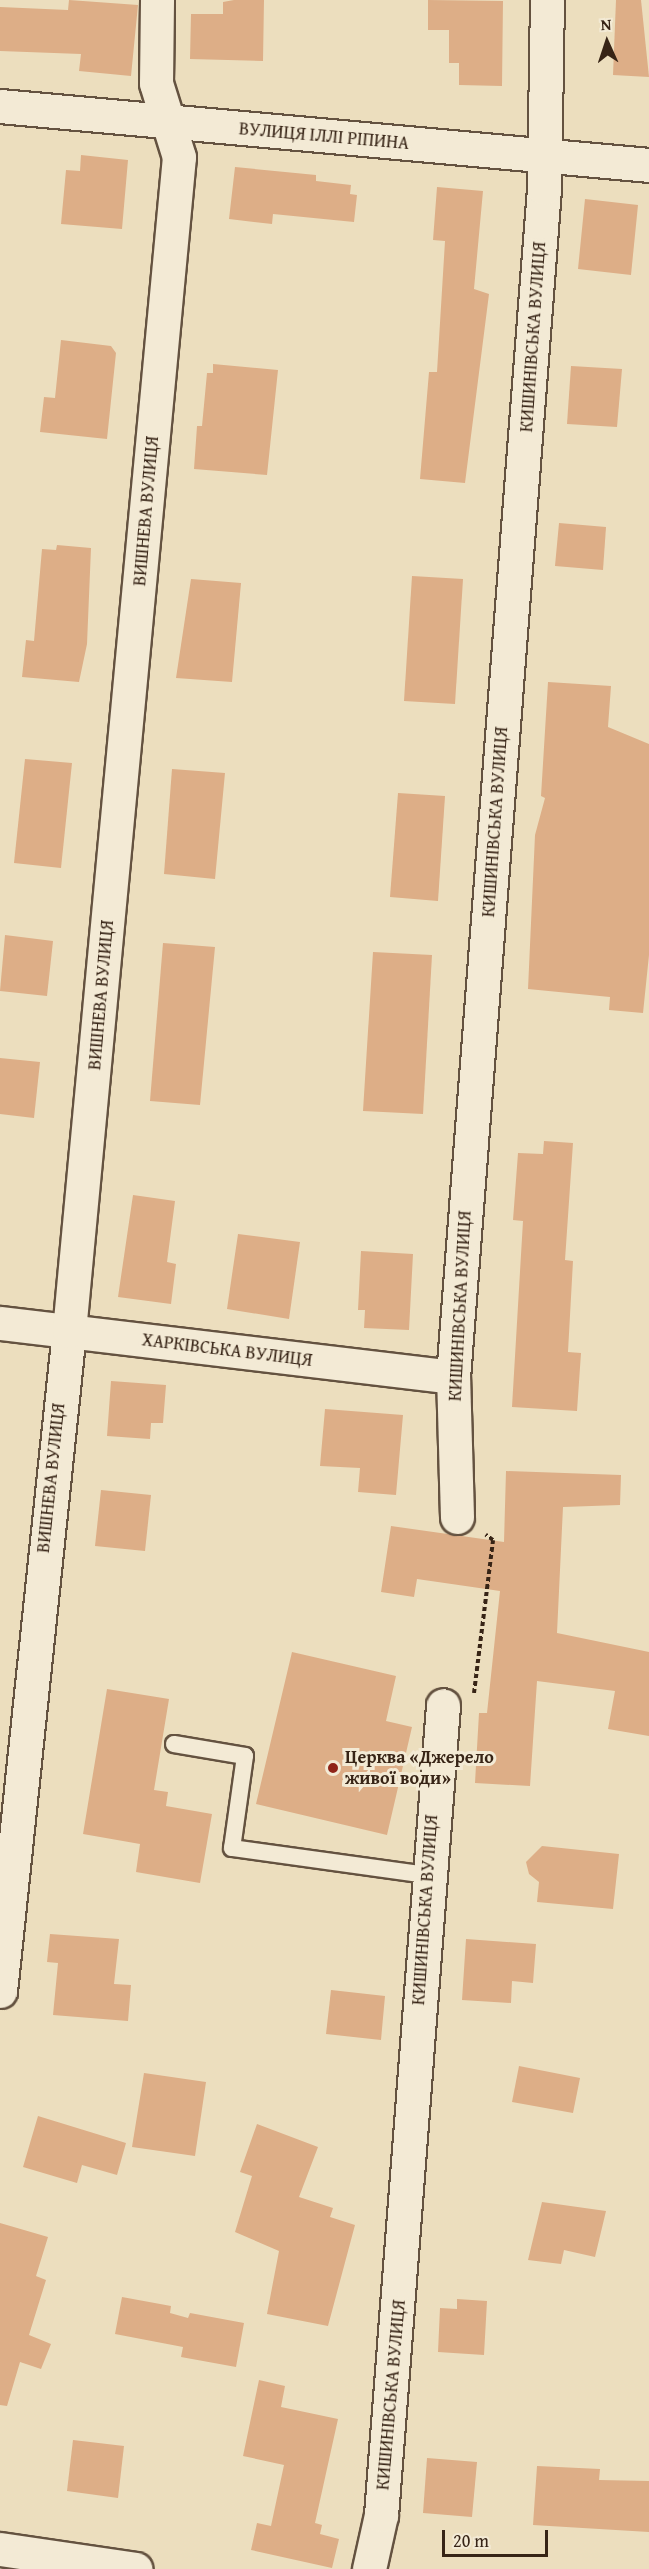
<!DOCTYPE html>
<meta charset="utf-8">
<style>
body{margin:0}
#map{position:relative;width:649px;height:2569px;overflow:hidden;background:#ecdebe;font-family:"Gentium Book Plus",serif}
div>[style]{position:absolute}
.building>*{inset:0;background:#ddae87}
.path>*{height:4px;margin-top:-2px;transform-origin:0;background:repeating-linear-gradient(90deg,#372416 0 4.5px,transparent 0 7.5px)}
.roads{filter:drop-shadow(2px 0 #645240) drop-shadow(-2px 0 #645240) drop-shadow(0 2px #645240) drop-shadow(0 -2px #645240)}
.lane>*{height:16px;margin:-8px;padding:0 8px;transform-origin:8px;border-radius:8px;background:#f3ead5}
.street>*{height:33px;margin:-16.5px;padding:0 16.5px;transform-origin:16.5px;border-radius:16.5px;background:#f3ead5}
.secondary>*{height:33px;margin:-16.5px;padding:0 16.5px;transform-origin:16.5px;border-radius:16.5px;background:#f3ead5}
.dots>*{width:16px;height:16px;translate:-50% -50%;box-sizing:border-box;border:3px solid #f3ead5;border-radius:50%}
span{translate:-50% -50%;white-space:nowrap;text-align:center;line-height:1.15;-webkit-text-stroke:6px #f3ead5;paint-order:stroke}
.street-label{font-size:18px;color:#372416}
.poi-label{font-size:18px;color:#372416;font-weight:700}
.left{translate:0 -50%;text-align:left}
.north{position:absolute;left:577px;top:12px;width:60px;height:60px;-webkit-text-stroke:4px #f3ead5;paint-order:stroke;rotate:357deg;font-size:16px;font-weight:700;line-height:24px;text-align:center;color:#372416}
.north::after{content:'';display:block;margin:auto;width:21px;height:27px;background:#372416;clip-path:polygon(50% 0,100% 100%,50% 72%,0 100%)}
.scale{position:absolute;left:442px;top:2530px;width:106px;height:27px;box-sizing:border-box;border:3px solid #372416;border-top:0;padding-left:8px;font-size:18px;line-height:21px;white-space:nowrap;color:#372416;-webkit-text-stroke:4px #f3ead5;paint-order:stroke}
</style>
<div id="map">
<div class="building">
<i style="clip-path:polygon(69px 0,138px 5px,131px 76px,79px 71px,81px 54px,0 51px,0 7px,68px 10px)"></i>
<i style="clip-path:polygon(234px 0,264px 0,263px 61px,190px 59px,191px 14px,223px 14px,223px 2px)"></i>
<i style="clip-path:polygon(428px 0,503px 1px,502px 86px,459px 85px,459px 63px,449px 63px,449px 30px,428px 30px)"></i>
<i style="clip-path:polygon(616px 0,641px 0,649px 77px,613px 75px)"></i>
<i style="clip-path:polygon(81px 155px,128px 160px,122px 229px,61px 224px,66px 170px,80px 171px)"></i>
<i style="clip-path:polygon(235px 167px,316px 175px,316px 181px,351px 185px,350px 194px,357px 195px,354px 222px,273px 214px,272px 224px,229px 219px)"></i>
<i style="clip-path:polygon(437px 187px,483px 191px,474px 289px,489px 294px,465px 483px,420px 479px,429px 372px,437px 372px,445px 241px,433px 240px)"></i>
<i style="clip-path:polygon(585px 199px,638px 205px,631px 275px,578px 269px)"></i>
<i style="clip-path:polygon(61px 340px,111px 346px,116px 353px,107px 439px,40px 432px,44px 397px,55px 398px)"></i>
<i style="clip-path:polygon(213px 364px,278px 370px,267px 475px,194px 469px,197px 426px,202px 426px,207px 373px,213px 373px)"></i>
<i style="clip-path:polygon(571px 366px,622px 369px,617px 427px,567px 424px)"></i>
<i style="clip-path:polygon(559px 523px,606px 527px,603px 570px,555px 566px)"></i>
<i style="clip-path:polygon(57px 545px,91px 548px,87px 644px,79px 682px,22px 677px,26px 640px,34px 641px,42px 549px,56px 550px)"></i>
<i style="clip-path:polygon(412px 576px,463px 579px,455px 704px,404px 701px)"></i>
<i style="clip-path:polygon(191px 579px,241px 583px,232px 682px,176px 678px)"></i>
<i style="clip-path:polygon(548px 682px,611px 686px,608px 727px,649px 744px,649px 955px,643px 1013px,609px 1010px,610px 997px,528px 989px,535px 835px,545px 798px,541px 796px)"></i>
<i style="clip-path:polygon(25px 759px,72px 763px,61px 868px,14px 863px)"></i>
<i style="clip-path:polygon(172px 769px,225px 773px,215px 879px,164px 874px)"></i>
<i style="clip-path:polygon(398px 793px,445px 796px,438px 901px,390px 897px)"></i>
<i style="clip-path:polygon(5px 935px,53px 941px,47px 996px,0 991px)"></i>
<i style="clip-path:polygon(163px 943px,215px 947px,200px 1105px,150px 1101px)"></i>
<i style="clip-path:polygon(373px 952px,432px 955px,423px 1114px,363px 1111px)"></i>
<i style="clip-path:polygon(0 1058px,40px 1062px,34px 1118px,0 1114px)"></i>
<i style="clip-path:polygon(544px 1141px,573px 1143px,565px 1260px,573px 1261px,568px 1352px,581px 1353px,577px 1411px,512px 1407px,523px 1221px,513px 1220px,518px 1153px,543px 1154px)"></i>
<i style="clip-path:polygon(133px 1195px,175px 1201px,167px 1262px,176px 1264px,171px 1304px,118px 1297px)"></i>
<i style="clip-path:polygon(238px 1234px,300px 1242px,289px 1319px,227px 1309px)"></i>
<i style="clip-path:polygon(361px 1251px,413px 1254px,409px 1330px,364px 1328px,365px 1310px,358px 1310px)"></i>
<i style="clip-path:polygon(111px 1381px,166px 1385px,163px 1423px,151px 1423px,150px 1439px,107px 1436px)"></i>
<i style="clip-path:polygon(325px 1409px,403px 1415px,396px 1495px,358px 1492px,360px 1468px,320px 1466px)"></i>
<i style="clip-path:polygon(506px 1471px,621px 1475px,620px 1505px,563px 1507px,557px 1633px,649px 1652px,649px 1736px,608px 1729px,615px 1691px,537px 1681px,530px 1786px,475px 1783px,479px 1713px,487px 1713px,500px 1591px,417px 1579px,414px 1597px,381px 1592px,391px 1526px,504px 1542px)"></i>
<i style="clip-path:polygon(101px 1490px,151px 1495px,145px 1551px,95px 1546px)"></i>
<i style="clip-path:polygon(292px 1652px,396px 1676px,386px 1721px,412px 1727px,387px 1835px,256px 1804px)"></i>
<i style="clip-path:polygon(107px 1689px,169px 1699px,154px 1790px,168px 1792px,166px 1806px,212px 1814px,200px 1883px,136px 1872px,140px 1844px,83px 1834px)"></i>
<i style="clip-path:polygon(542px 1846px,619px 1854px,613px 1909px,537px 1902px,539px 1882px,529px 1874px,526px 1862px)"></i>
<i style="clip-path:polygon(50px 1934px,119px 1939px,114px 1984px,131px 1985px,128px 2021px,53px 2015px,58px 1963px,47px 1962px)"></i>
<i style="clip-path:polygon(466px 1939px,536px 1944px,533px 1983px,512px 1981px,511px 2003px,462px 2000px)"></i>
<i style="clip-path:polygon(331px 1990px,385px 1996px,381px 2040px,326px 2034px)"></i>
<i style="clip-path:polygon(519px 2066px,580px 2078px,573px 2113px,512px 2102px)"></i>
<i style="clip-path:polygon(144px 2073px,206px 2082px,195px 2156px,132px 2147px)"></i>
<i style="clip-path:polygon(38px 2116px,126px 2143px,117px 2175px,82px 2165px,77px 2183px,23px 2167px)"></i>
<i style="clip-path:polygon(257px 2124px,318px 2147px,299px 2197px,333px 2208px,330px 2217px,355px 2225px,328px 2326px,267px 2314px,279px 2251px,235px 2232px,252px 2176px,240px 2172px)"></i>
<i style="clip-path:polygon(542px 2202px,606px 2211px,595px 2257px,564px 2250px,561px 2264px,528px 2260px)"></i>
<i style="clip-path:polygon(0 2223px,48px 2237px,36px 2276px,46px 2280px,29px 2335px,51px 2344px,41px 2369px,20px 2362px,7px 2406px,0 2405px)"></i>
<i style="clip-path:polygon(122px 2297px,171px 2306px,170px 2313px,188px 2318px,190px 2313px,244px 2323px,236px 2367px,181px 2357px,183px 2347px,115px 2334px)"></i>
<i style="clip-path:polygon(457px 2299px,487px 2301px,484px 2355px,438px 2352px,440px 2308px,457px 2309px)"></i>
<i style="clip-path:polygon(259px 2380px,285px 2386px,281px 2407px,338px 2419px,315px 2523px,322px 2525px,320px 2534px,339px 2539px,332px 2568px,251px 2550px,257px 2523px,271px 2526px,284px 2465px,243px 2456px)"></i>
<i style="clip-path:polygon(73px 2440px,124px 2446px,118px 2498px,67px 2491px)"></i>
<i style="clip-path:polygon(427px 2458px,477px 2462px,472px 2517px,423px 2513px)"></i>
<i style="clip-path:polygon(537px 2466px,600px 2469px,599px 2480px,649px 2481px,649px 2532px,533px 2525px)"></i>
</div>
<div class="path">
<i style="left:474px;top:1693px;width:154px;rotate:-82.9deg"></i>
<i style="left:493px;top:1540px;width:9px;rotate:-144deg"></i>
</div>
<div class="roads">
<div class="lane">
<i style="left:174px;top:1744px;width:72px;rotate:9.6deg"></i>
<i style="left:245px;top:1756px;width:93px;rotate:98deg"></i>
<i style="left:232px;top:1848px;width:196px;rotate:7.9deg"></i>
</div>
<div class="street">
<i style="left:0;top:1323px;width:456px;rotate:6.8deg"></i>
<i style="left:457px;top:1517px;width:140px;rotate:-91.6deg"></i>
<i style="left:453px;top:1377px;width:1192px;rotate:-85.62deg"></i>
<i style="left:544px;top:188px;width:188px;rotate:-89.1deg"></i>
<i style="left:0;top:1991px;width:664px;rotate:-84.03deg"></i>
<i style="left:69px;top:1331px;width:1179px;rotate:-84.65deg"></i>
<i style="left:179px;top:157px;width:77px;rotate:-107.3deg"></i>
<i style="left:156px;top:83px;width:83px;rotate:-89.3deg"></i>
<i style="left:369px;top:2569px;width:55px;rotate:-77.5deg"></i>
<i style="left:381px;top:2515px;width:812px;rotate:-85.62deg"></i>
</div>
<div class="secondary">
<i style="left:0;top:106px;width:652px;rotate:5.19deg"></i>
<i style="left:0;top:2549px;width:137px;rotate:8.4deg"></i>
</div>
</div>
<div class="dots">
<i style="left:333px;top:1768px;background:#8f2418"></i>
</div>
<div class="street-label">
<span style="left:324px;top:136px;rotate:5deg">ВУЛИЦЯ ІЛЛІ РІПИНА</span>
<span style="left:533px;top:337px;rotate:-86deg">КИШИНІВСЬКА ВУЛИЦЯ</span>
<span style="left:146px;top:511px;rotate:-85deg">ВИШНЕВА ВУЛИЦЯ</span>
<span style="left:495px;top:822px;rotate:-86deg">КИШИНІВСЬКА ВУЛИЦЯ</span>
<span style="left:101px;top:995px;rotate:-85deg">ВИШНЕВА ВУЛИЦЯ</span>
<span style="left:460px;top:1306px;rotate:-87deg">КИШИНІВСЬКА ВУЛИЦЯ</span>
<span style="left:227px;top:1350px;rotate:7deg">ХАРКІВСЬКА ВУЛИЦЯ</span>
<span style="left:51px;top:1478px;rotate:-84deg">ВИШНЕВА ВУЛИЦЯ</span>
<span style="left:425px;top:1910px;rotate:-86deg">КИШИНІВСЬКА ВУЛИЦЯ</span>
<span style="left:391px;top:2395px;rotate:-85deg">КИШИНІВСЬКА ВУЛИЦЯ</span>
</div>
<div class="poi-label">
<span class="left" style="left:345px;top:1768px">Церква «Джерело<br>живої води»</span>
</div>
<div class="north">N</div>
<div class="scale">20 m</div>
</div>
